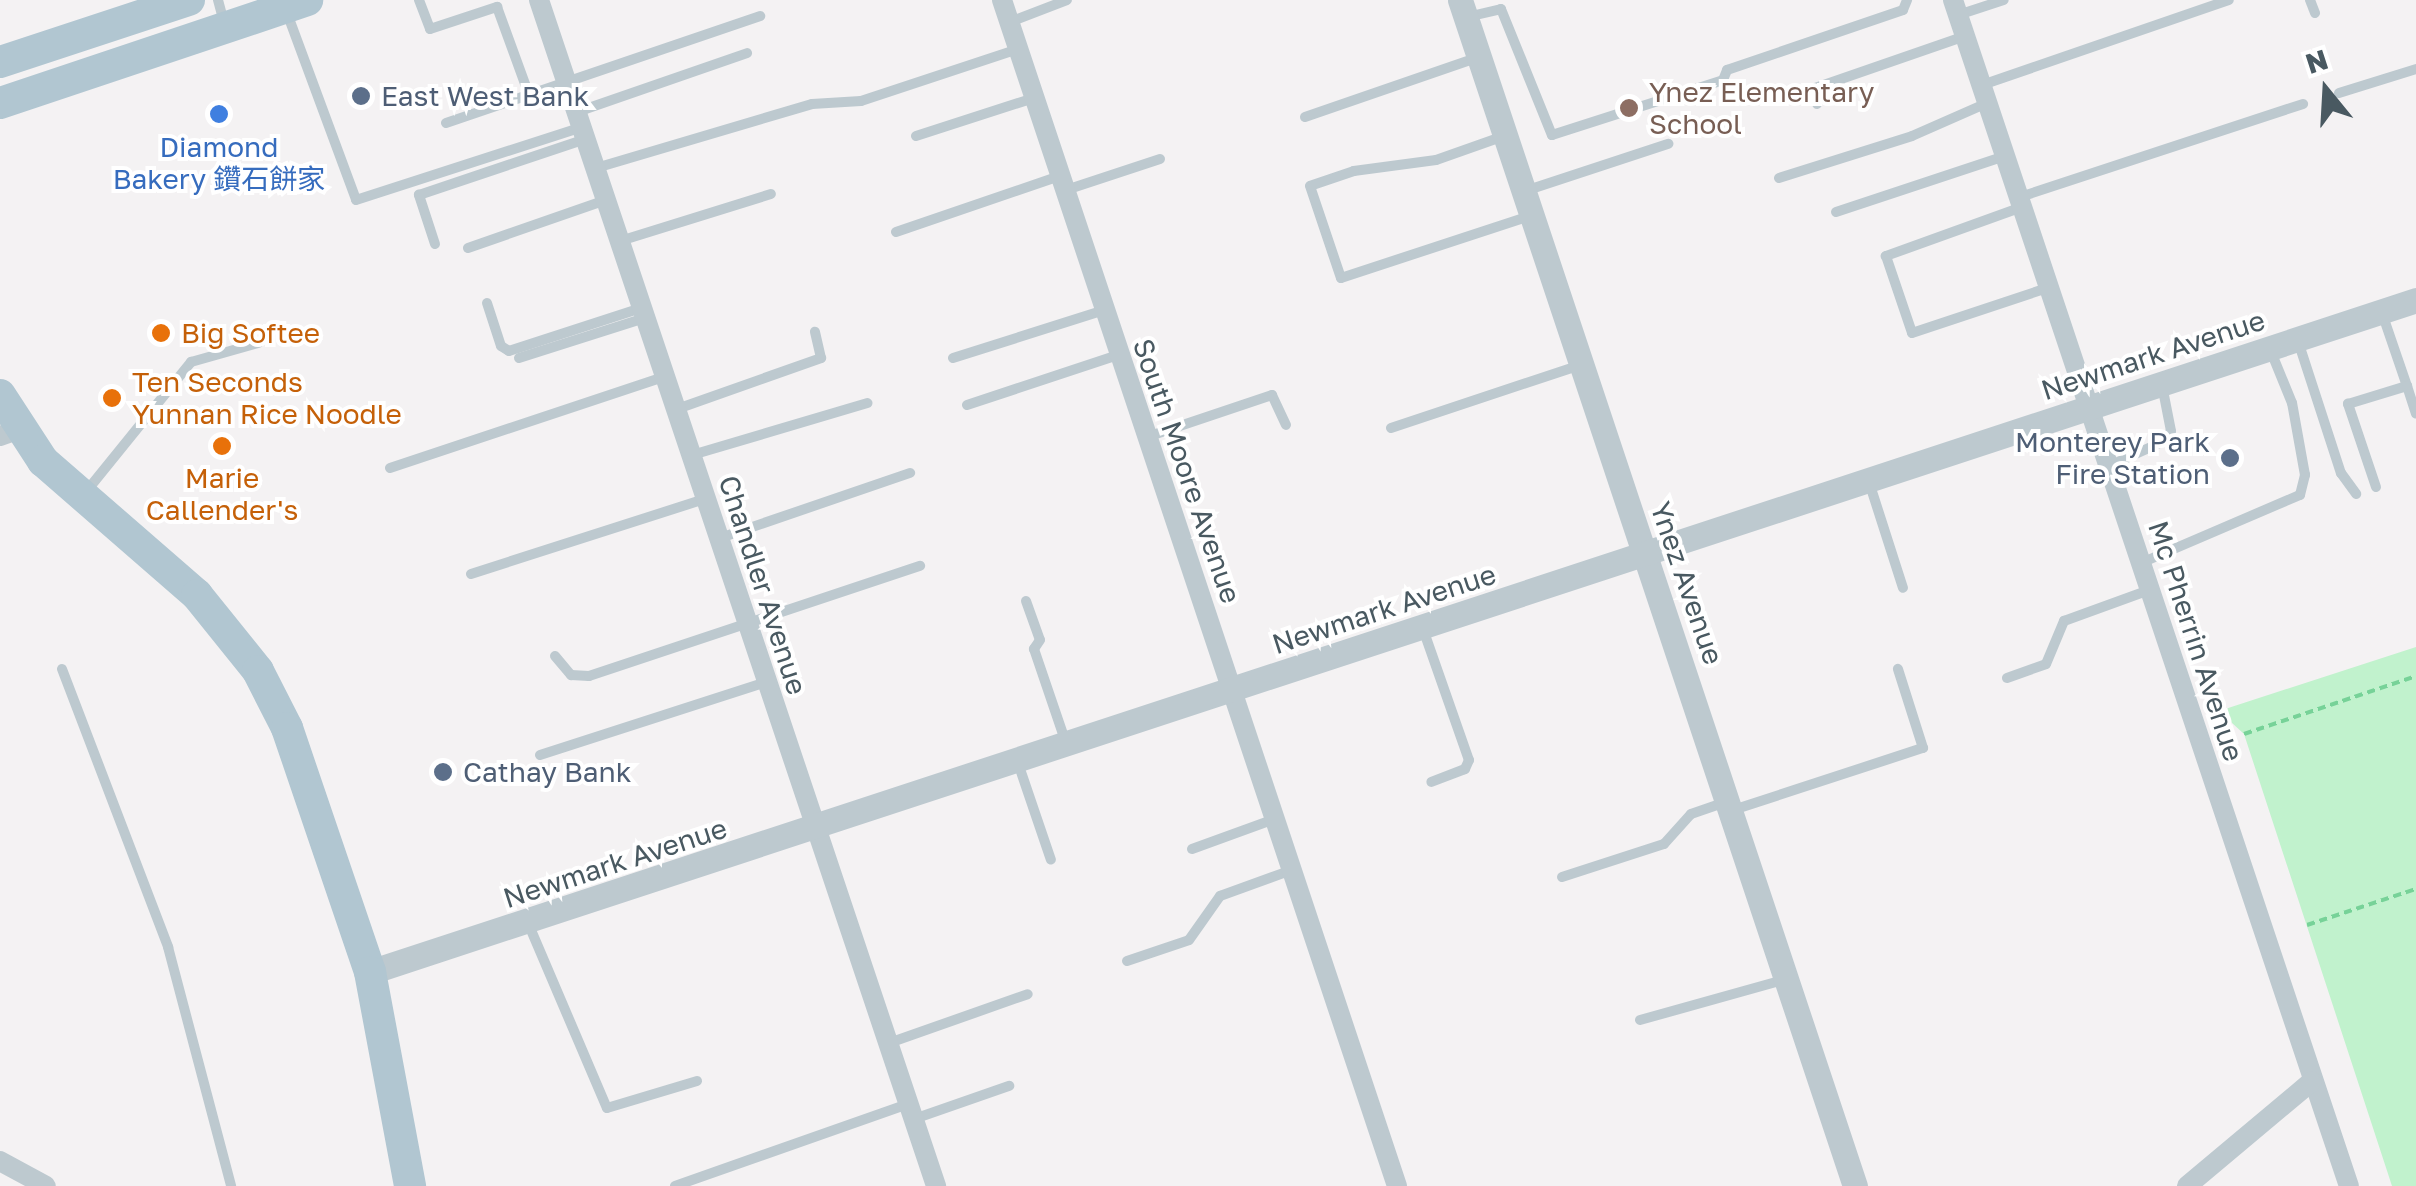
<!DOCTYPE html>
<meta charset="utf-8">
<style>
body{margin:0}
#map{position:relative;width:2416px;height:1186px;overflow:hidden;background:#f4f2f3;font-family:"Golos Text","Noto Sans SC",sans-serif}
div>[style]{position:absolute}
.green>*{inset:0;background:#c1f2cd}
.path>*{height:4px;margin-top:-2px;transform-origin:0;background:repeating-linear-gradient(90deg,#77d298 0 8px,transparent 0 13px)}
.service>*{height:10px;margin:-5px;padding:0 5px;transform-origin:5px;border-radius:5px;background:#bdc9cf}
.minor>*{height:20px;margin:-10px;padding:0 10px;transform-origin:10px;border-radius:10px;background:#bdc9cf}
.tertiary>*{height:25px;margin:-12.5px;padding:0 12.5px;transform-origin:12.5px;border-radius:12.5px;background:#bdc9cf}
.primary>*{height:32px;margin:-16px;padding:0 16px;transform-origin:16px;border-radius:16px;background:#b1c6d1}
.dots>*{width:28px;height:28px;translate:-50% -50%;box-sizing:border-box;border:5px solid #fff;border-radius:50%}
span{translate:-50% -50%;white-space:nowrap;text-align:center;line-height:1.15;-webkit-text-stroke:8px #fff;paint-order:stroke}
.education-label{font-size:28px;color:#785e54}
.left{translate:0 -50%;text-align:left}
.service-label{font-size:28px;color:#4e5e75}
.right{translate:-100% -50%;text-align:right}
.shop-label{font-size:28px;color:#366cbe}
.food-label{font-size:28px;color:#c56008}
.street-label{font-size:28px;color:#495961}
.north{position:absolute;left:2276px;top:40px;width:100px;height:100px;-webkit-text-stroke:8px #fff;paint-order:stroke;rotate:342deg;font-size:28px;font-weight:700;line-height:40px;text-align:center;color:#495961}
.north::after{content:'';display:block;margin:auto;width:35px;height:45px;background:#495961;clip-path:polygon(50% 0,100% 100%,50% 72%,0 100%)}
</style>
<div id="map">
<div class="green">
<i style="clip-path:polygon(2416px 647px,2416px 1186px,2392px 1186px,2244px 734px,2219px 711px)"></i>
</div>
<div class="path">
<i style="left:2244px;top:734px;width:182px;rotate:-18.6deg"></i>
<i style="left:2307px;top:925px;width:115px;rotate:-18.3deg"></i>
</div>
<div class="service">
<i style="left:218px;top:0;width:24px;rotate:75deg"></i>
<i style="left:419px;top:0;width:31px;rotate:69deg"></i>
<i style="left:430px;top:29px;width:71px;rotate:-18.2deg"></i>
<i style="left:497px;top:7px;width:94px;rotate:70deg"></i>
<i style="left:2310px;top:0;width:14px;rotate:69deg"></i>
<i style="left:287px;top:13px;width:199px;rotate:69.7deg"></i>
<i style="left:356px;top:200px;width:237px;rotate:-17.9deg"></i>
<i style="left:1958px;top:15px;width:48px;rotate:-18.1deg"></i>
<i style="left:1467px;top:17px;width:35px;rotate:-13deg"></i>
<i style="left:1501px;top:9px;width:136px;rotate:68deg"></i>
<i style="left:1552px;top:135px;width:180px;rotate:-17.8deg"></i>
<i style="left:1723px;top:80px;width:11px;rotate:-68deg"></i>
<i style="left:1727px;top:70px;width:186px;rotate:-18.8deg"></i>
<i style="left:1903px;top:10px;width:11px;rotate:-68deg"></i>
<i style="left:1010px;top:22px;width:61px;rotate:-21.1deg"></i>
<i style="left:1982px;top:85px;width:261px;rotate:-19deg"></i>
<i style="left:2339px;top:93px;width:81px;rotate:-17.3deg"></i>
<i style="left:1817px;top:104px;width:16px;rotate:-97deg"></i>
<i style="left:1815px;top:88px;width:159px;rotate:-19.1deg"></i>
<i style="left:577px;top:112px;width:180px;rotate:-19.1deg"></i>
<i style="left:1305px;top:117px;width:184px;rotate:-19deg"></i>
<i style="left:446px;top:123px;width:332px;rotate:-18.8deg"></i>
<i style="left:916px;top:136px;width:124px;rotate:-17.9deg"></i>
<i style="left:1504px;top:136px;width:72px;rotate:160.6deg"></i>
<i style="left:1436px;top:160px;width:83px;rotate:172.4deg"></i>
<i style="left:1354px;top:171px;width:46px;rotate:161.2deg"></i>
<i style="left:1310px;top:186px;width:97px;rotate:71.4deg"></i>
<i style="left:1341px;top:278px;width:199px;rotate:-18.2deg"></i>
<i style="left:596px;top:168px;width:225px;rotate:-16.5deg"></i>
<i style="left:812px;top:104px;width:49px;rotate:-3.5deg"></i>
<i style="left:861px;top:101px;width:165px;rotate:-18.3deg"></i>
<i style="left:1779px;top:178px;width:139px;rotate:-17.5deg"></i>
<i style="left:1912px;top:136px;width:82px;rotate:-23.7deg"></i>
<i style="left:1066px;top:190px;width:99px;rotate:-18.3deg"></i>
<i style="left:1525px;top:191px;width:151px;rotate:-18.2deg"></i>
<i style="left:2020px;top:197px;width:298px;rotate:-18.2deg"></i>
<i style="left:2022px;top:207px;width:145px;rotate:160.2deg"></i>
<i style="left:1886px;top:256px;width:81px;rotate:71.3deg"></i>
<i style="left:1912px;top:333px;width:145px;rotate:-18.4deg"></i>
<i style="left:1836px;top:212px;width:178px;rotate:-18.3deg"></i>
<i style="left:896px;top:232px;width:173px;rotate:-18.9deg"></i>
<i style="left:620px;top:241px;width:158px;rotate:-17.3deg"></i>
<i style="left:435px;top:244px;width:52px;rotate:-108.1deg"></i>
<i style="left:419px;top:195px;width:175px;rotate:-18.6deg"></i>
<i style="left:468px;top:248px;width:146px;rotate:-19.2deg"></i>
<i style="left:487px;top:303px;width:45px;rotate:72deg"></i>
<i style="left:501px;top:346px;width:9px;rotate:32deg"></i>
<i style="left:509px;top:351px;width:139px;rotate:-18deg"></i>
<i style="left:2382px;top:313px;width:77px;rotate:71.1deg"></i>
<i style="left:2298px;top:341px;width:139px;rotate:72deg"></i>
<i style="left:2341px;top:473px;width:26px;rotate:54deg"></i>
<i style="left:519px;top:358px;width:132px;rotate:-17.6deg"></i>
<i style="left:953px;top:358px;width:158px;rotate:-17.6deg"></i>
<i style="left:967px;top:405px;width:159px;rotate:-18.3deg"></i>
<i style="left:677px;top:409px;width:153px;rotate:-19.5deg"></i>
<i style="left:821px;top:358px;width:27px;rotate:-103deg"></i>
<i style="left:1391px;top:428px;width:199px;rotate:-18.4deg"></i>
<i style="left:1147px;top:437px;width:132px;rotate:-18.6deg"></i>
<i style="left:1272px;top:395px;width:33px;rotate:65deg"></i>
<i style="left:692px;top:455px;width:183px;rotate:-16.5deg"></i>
<i style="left:2109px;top:466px;width:60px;rotate:-24.4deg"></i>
<i style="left:2164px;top:441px;width:12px;rotate:-55deg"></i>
<i style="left:2171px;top:431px;width:47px;rotate:-101.1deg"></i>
<i style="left:390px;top:468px;width:289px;rotate:-18.4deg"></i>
<i style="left:1869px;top:482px;width:111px;rotate:72.2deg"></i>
<i style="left:2376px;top:487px;width:88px;rotate:-108.6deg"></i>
<i style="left:2348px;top:404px;width:62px;rotate:-17deg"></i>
<i style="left:2407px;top:386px;width:29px;rotate:72deg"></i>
<i style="left:85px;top:493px;width:169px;rotate:-51deg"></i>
<i style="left:191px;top:362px;width:70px;rotate:-15.8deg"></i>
<i style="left:720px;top:538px;width:201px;rotate:-18.9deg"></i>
<i style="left:2141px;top:563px;width:173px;rotate:-23.2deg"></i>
<i style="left:2300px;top:495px;width:21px;rotate:-76deg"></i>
<i style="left:2305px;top:475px;width:73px;rotate:-100.2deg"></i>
<i style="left:2292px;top:403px;width:58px;rotate:-112.2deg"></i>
<i style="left:471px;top:574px;width:246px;rotate:-17.8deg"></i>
<i style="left:1026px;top:601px;width:41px;rotate:70.3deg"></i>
<i style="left:1040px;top:640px;width:11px;rotate:124deg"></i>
<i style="left:1034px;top:649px;width:96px;rotate:71.2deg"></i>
<i style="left:1423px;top:629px;width:139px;rotate:70.7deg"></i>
<i style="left:1469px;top:760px;width:10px;rotate:114deg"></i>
<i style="left:1465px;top:769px;width:36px;rotate:159deg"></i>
<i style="left:555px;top:656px;width:25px;rotate:50deg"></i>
<i style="left:571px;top:675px;width:18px;rotate:3deg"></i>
<i style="left:589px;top:676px;width:349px;rotate:-18.4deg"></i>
<i style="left:62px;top:669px;width:298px;rotate:69.1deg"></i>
<i style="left:168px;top:947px;width:247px;rotate:75.2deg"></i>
<i style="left:2007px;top:678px;width:41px;rotate:-19.7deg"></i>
<i style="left:2046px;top:664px;width:47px;rotate:-67.3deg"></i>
<i style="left:2064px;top:621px;width:90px;rotate:-20deg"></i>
<i style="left:540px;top:755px;width:237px;rotate:-17.9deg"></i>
<i style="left:1018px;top:763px;width:102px;rotate:71.2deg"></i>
<i style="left:1733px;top:810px;width:200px;rotate:-18.1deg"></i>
<i style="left:1923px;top:748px;width:83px;rotate:-107.6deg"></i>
<i style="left:1192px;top:849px;width:85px;rotate:-19.9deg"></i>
<i style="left:1562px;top:877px;width:107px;rotate:-17.9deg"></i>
<i style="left:1664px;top:844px;width:40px;rotate:-48deg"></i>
<i style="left:1691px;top:814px;width:36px;rotate:-19deg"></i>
<i style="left:528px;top:923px;width:201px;rotate:66.9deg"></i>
<i style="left:607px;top:1108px;width:94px;rotate:-16.7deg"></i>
<i style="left:1127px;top:961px;width:65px;rotate:-18.7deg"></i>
<i style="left:1189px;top:940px;width:54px;rotate:-54.8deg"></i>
<i style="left:1220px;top:896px;width:73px;rotate:-19.9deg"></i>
<i style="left:1640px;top:1020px;width:148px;rotate:-15.6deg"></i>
<i style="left:889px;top:1043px;width:147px;rotate:-19.4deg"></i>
<i style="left:914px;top:1119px;width:101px;rotate:-19.2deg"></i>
<i style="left:675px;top:1186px;width:247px;rotate:-19.4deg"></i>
</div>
<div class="minor">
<i style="left:539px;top:0;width:1251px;rotate:71.49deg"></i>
<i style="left:1002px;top:0;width:1250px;rotate:71.58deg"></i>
<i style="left:1953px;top:0;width:1250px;rotate:71.54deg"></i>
<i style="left:0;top:436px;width:21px;rotate:-19deg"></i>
<i style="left:0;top:1161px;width:52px;rotate:28.5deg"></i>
<i style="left:2187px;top:1186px;width:163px;rotate:-40deg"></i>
</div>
<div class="tertiary">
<i style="left:1460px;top:0;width:1250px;rotate:71.58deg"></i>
<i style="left:370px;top:972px;width:2154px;rotate:-18.18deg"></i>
</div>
<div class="primary">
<i style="left:0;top:62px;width:199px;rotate:-18.2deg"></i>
<i style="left:0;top:103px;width:324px;rotate:-18.5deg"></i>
<i style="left:0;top:395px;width:79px;rotate:56.9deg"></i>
<i style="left:43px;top:461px;width:204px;rotate:41deg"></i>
<i style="left:197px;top:595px;width:97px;rotate:51.2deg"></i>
<i style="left:258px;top:671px;width:64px;rotate:63deg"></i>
<i style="left:287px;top:728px;width:258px;rotate:71.2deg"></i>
<i style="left:370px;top:972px;width:218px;rotate:79.4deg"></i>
</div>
<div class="dots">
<i style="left:361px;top:96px;background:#5c6f8a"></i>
<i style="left:1629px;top:108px;background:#8d6e63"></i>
<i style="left:219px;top:114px;background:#3f7fe0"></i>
<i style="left:161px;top:333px;background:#e8710a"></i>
<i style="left:112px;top:398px;background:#e8710a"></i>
<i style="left:222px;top:446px;background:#e8710a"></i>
<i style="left:2230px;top:458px;background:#5c6f8a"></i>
<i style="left:443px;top:772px;background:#5c6f8a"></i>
</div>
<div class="education-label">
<span class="left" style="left:1649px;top:108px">Ynez Elementary<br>School</span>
</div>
<div class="service-label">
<span class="left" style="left:381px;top:96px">East West Bank</span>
<span class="right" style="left:2210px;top:458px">Monterey Park<br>Fire Station</span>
<span class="left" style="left:463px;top:772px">Cathay Bank</span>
</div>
<div class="shop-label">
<span style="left:219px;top:163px">Diamond<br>Bakery 鑽石餅家</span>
</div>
<div class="food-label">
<span class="left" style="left:181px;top:333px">Big Softee</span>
<span class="left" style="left:132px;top:398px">Ten Seconds<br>Yunnan Rice Noodle</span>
<span style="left:222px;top:494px">Marie<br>Callender's</span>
</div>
<div class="street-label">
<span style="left:2153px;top:355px;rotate:-18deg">Newmark Avenue</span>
<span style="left:1187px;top:471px;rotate:71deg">South Moore Avenue</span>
<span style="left:1687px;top:583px;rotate:71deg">Ynez Avenue</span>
<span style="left:763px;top:585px;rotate:72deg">Chandler Avenue</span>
<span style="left:1384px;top:609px;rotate:-18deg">Newmark Avenue</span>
<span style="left:2196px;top:641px;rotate:72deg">Mc Pherrin Avenue</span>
<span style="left:615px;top:863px;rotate:-18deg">Newmark Avenue</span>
</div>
<div class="north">N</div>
</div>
